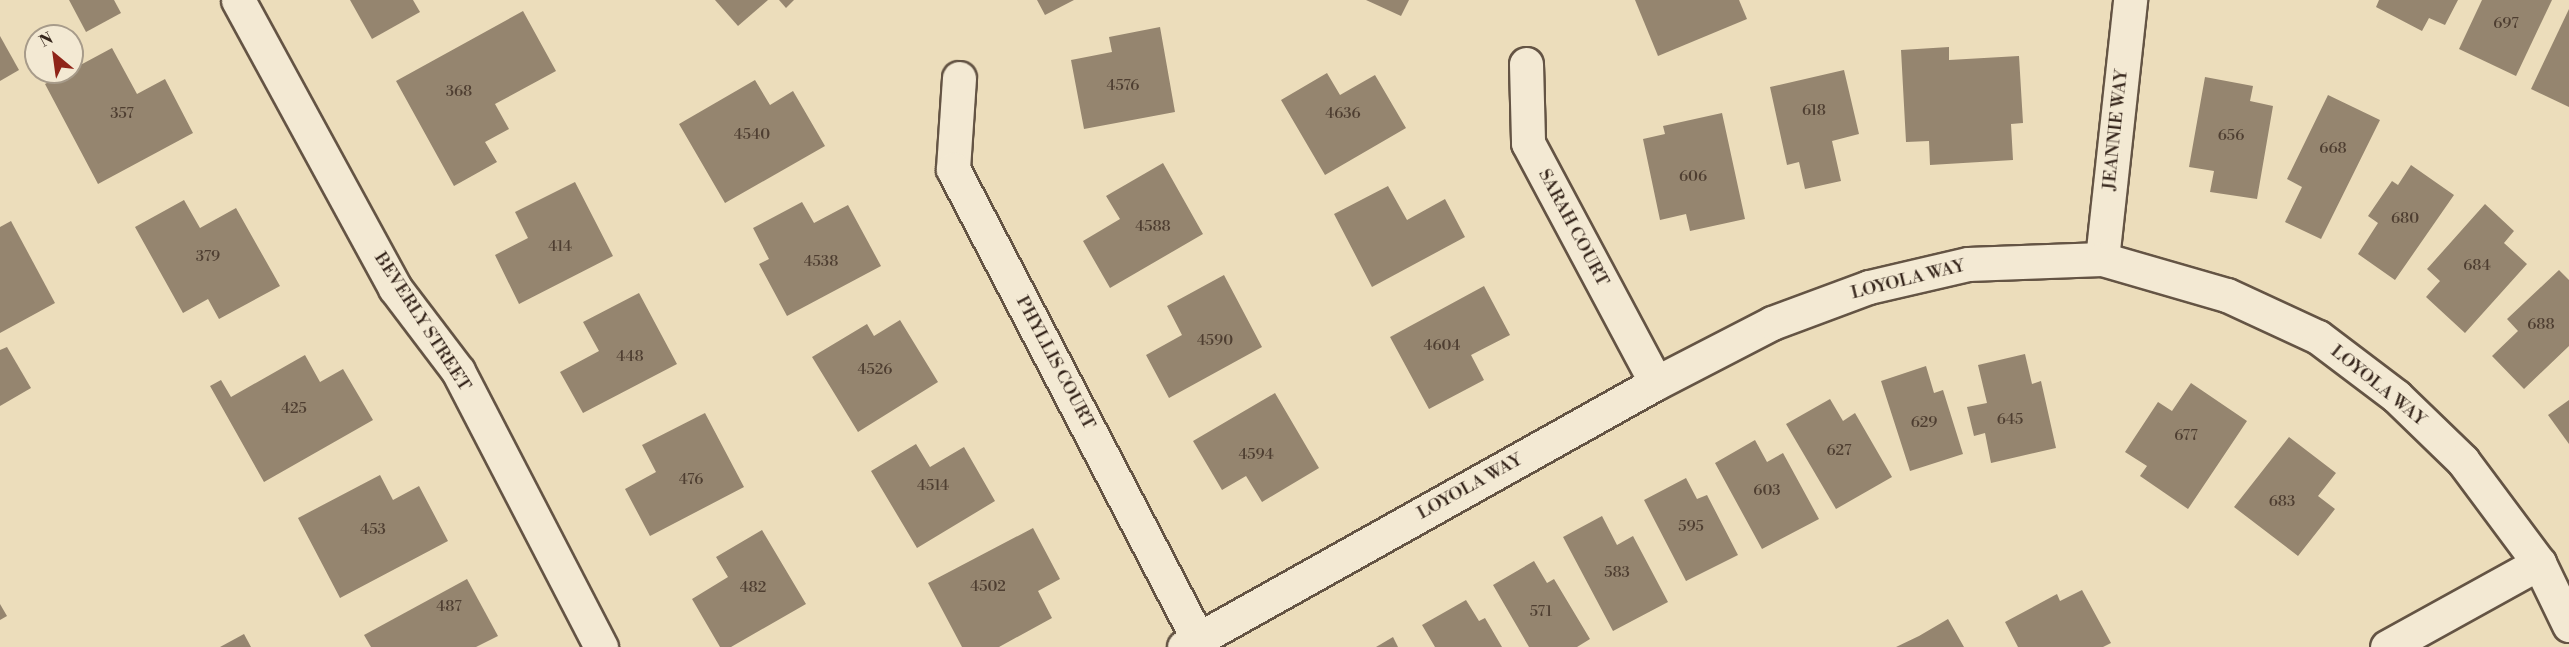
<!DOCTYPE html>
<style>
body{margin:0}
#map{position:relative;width:2569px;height:647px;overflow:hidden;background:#ecddbb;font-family:"Libre Bodoni",serif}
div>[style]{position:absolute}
.building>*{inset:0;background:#95856f}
.roads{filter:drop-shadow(2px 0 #645444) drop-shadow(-2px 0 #645444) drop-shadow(0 2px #645444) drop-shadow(0 -2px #645444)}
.street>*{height:33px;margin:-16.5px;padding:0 16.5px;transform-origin:16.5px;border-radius:16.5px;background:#f3e9d3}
span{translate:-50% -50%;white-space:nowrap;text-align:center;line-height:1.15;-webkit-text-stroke:5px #f3e9d3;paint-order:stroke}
.number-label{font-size:15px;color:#4e3e31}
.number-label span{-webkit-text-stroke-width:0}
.street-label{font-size:18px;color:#36261c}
.north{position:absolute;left:24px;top:24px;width:60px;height:60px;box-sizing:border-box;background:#f3e9d3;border:2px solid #a79b8a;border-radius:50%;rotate:331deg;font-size:16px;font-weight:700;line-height:24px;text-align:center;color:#36261c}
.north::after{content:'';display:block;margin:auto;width:21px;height:27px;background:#8f2418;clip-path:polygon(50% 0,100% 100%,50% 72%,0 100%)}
</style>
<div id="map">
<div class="building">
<i style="clip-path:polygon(69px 0,114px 0,121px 13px,86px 32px)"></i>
<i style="clip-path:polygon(350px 0,413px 0,420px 12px,372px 39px)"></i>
<i style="clip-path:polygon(715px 0,768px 0,738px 26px)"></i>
<i style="clip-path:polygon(779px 0,794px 0,786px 8px)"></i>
<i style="clip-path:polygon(1037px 0,1074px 0,1045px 15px)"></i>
<i style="clip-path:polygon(1366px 0,1409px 0,1401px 16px)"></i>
<i style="clip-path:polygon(1635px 0,1739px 0,1747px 19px,1658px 56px)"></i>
<i style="clip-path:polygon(2379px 0,2458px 0,2445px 25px,2429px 18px,2422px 31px,2376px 7px)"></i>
<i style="clip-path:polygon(2482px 0,2552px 0,2516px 76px,2459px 49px)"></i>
<i style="clip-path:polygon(2569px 9px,2569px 107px,2531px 89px)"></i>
<i style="clip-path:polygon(523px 11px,556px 71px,495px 104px,509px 129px,485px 142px,497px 162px,454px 186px,396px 81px)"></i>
<i style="clip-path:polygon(1160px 27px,1175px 112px,1084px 129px,1071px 60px,1112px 52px,1109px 37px)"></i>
<i style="clip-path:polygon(0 36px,19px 70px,0 81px)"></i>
<i style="clip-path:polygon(1949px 47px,1949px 60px,2019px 56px,2023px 123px,2011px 124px,2013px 160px,1930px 165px,1929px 141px,1906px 142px,1901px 50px)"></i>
<i style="clip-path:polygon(112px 48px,137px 94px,165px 79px,193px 133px,98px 184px,45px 84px)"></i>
<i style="clip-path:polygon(1844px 70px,1859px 134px,1832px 141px,1841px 181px,1805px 189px,1799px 162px,1787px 165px,1770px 87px)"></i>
<i style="clip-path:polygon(1327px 73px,1340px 95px,1375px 75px,1406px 128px,1325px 175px,1281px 100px)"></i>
<i style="clip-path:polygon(2205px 77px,2253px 86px,2250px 101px,2273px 106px,2257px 199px,2210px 192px,2214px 171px,2189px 167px)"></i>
<i style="clip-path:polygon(755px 80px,770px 105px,793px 91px,825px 146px,725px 203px,679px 124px)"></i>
<i style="clip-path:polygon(2328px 95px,2380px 120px,2321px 239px,2285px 222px,2302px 187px,2287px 179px)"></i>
<i style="clip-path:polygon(1722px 113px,1745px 219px,1690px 231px,1686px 214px,1660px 220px,1643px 139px,1665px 134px,1663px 126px)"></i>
<i style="clip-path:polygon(1163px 163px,1203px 234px,1110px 288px,1083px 241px,1120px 219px,1106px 196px)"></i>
<i style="clip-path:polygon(2411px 165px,2454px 195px,2395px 280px,2358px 254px,2378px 223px,2368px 216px,2392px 181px,2398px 185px)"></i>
<i style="clip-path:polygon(575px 182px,613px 256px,519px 304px,495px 255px,528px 238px,515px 212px)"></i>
<i style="clip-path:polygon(1388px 186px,1407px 220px,1445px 199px,1465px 237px,1372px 287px,1334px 214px)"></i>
<i style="clip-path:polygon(184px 200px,200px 228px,236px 208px,280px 286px,219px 319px,208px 299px,183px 313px,135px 227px)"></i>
<i style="clip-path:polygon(802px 202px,814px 223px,848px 205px,881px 266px,787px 316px,759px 264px,769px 259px,753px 228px)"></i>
<i style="clip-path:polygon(2485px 204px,2514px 231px,2504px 243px,2527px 264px,2465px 333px,2426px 297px,2440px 281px,2427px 269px)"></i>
<i style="clip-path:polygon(11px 221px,55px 303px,0 333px,0 227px)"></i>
<i style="clip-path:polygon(2559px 270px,2569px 280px,2569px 346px,2524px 389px,2492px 356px,2518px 331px,2507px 319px)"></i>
<i style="clip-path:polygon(1224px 275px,1262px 347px,1169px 398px,1146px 355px,1182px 335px,1167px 306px)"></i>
<i style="clip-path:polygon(1484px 286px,1510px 335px,1471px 355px,1484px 380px,1429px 409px,1390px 337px)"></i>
<i style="clip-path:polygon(639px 293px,677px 364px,583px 413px,560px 372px,599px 351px,583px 322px)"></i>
<i style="clip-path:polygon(900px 320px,938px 382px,858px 432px,812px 357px,867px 324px,874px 336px)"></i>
<i style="clip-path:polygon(7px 347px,31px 388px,0 406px,0 350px)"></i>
<i style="clip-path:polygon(2025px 354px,2032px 384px,2041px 381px,2056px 448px,1991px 463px,1985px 433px,1974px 436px,1967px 407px,1987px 403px,1978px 365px)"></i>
<i style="clip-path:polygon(305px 355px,320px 382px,343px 369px,373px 420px,264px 482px,210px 386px,221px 380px,231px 397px)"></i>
<i style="clip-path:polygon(1926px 366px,1934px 393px,1943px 390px,1963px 454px,1910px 471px,1881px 381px)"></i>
<i style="clip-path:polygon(2191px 383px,2247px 421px,2188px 509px,2140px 476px,2147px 466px,2125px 452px,2158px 402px,2172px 411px)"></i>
<i style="clip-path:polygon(1275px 393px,1319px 468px,1262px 502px,1246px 476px,1222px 490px,1193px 441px)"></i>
<i style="clip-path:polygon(1830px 399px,1843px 421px,1855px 413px,1892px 477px,1836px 509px,1786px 424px)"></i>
<i style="clip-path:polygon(2569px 400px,2569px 444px,2548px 415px)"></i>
<i style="clip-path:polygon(705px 413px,744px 487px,650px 536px,625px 489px,656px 472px,642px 445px)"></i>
<i style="clip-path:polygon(2289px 437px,2336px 473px,2318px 496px,2335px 509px,2298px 556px,2234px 507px)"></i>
<i style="clip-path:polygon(1755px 440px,1767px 462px,1783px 453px,1819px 519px,1762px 549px,1715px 463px)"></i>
<i style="clip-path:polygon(916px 444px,930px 467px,964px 447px,995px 501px,917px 548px,871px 471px)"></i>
<i style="clip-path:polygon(380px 475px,393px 500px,419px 486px,448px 541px,340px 598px,298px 518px)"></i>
<i style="clip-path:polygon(1686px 478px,1697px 499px,1707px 495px,1738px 555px,1686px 581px,1644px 500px)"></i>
<i style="clip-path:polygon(1602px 516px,1617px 545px,1633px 536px,1668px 602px,1613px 631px,1563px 537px)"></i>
<i style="clip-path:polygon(1033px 528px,1060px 579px,1038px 591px,1052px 618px,999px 647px,962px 647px,928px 583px)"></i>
<i style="clip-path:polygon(762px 530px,806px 604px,731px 647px,720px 647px,692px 599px,728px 577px,716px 557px)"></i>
<i style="clip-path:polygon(1534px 561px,1547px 583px,1554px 579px,1590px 639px,1577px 647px,1529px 647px,1493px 585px)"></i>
<i style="clip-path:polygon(467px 579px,498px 636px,476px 647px,371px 647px,364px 635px)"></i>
<i style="clip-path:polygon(2082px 590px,2111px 643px,2103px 647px,2018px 647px,2005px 622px,2057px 594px,2060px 601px)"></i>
<i style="clip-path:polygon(1466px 600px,1479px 621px,1485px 618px,1502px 647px,1435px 647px,1422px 625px)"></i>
<i style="clip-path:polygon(0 604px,7px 616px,0 620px)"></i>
<i style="clip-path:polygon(1948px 619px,1964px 647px,1896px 647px,1919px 636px)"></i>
<i style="clip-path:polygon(244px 634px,251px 647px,220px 647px)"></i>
<i style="clip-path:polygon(1393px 637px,1398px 647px,1376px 647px)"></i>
</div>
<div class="roads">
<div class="street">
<i style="left:238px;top:0;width:328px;rotate:61.4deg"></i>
<i style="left:395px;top:288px;width:104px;rotate:52.8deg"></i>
<i style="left:458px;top:371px;width:311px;rotate:62.6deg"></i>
<i style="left:1526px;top:64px;width:79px;rotate:88.5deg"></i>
<i style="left:1528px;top:143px;width:272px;rotate:61.9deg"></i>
<i style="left:959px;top:78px;width:91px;rotate:93.8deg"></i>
<i style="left:953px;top:169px;width:530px;rotate:62.47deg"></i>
<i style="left:2102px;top:259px;width:261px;rotate:-83.8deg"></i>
<i style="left:1184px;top:647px;width:541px;rotate:-29.22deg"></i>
<i style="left:1656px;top:383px;width:131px;rotate:-27.3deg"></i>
<i style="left:1772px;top:323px;width:103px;rotate:-20.4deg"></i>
<i style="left:1869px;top:287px;width:102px;rotate:-13.1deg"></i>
<i style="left:1968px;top:264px;width:134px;rotate:-2.1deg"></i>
<i style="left:2102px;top:259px;width:130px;rotate:16.1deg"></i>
<i style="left:2227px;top:295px;width:100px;rotate:24.8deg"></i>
<i style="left:2318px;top:337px;width:98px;rotate:37.1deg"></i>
<i style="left:2396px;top:396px;width:93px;rotate:44.1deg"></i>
<i style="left:2463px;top:461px;width:127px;rotate:53.3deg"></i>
<i style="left:2539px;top:563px;width:69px;rotate:64.2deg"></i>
<i style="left:2387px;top:647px;width:174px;rotate:-28.9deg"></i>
</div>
</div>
<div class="number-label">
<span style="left:2506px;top:24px">697</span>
<span style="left:1123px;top:86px">4576</span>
<span style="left:459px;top:92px">368</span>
<span style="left:1814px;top:111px">618</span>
<span style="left:122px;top:114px">357</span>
<span style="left:1343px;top:114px">4636</span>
<span style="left:752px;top:135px">4540</span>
<span style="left:2231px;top:136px">656</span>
<span style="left:2333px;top:149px">668</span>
<span style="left:1693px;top:177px">606</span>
<span style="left:2405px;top:219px">680</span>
<span style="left:1153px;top:227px">4588</span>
<span style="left:560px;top:247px">414</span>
<span style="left:208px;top:257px">379</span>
<span style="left:821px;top:262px">4538</span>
<span style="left:2477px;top:266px">684</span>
<span style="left:2541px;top:325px">688</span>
<span style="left:1215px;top:341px">4590</span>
<span style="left:1442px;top:346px">4604</span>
<span style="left:630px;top:357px">448</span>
<span style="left:875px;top:370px">4526</span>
<span style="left:294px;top:409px">425</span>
<span style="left:2010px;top:420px">645</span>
<span style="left:1924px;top:423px">629</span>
<span style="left:2186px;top:436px">677</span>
<span style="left:1839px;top:451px">627</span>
<span style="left:1256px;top:455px">4594</span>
<span style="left:691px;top:480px">476</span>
<span style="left:933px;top:486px">4514</span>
<span style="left:1767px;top:491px">603</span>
<span style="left:2282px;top:502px">683</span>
<span style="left:1691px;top:527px">595</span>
<span style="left:373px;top:530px">453</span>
<span style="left:1617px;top:573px">583</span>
<span style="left:988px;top:587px">4502</span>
<span style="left:753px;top:588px">482</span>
<span style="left:449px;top:607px">487</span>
<span style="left:1541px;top:612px">571</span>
</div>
<div class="street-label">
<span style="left:2116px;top:130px;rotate:-84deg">JEANNIE WAY</span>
<span style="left:1573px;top:228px;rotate:62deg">SARAH COURT</span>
<span style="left:1908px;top:280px;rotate:-14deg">LOYOLA WAY</span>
<span style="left:422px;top:322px;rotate:57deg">BEVERLY STREET</span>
<span style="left:1055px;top:363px;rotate:62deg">PHYLLIS COURT</span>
<span style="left:2378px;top:386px;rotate:39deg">LOYOLA WAY</span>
<span style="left:1470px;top:487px;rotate:-29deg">LOYOLA WAY</span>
</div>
<div class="north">N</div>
</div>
